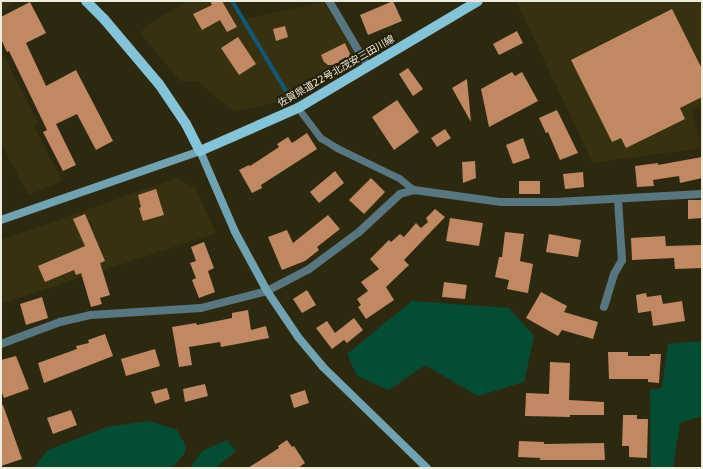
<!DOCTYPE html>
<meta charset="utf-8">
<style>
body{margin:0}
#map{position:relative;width:703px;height:469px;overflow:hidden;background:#2d2911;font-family:"DejaVu Sans","Noto Sans JP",sans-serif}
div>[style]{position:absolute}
.built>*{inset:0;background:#373110}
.green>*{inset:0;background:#044d34}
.stream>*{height:4px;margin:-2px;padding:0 2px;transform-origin:2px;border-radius:2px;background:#115778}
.building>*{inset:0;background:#c08964}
.lane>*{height:7px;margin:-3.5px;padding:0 3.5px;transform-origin:3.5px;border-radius:3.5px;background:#587680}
.street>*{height:8px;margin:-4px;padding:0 4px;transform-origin:4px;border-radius:4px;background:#587680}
.secondary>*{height:8px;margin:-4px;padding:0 4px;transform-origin:4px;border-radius:4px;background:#71a2b2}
.primary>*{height:10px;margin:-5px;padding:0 5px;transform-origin:5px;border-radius:5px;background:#83c4d9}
span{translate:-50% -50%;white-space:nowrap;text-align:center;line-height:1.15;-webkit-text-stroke:4px #242007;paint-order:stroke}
.street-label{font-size:10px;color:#edebdc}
.frame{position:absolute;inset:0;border:2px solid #edebdc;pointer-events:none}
</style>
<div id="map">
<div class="built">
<i style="clip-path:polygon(1px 1px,17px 1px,1px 11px)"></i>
<i style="clip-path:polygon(188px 1px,229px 1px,241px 23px,249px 18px,323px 2px,359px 58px,282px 101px,234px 112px,197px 81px,180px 81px,140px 33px,149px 24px)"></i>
<i style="clip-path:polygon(516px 1px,702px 1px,702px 107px,692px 111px,702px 148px,593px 163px)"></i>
<i style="clip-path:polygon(1px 51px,39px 124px,34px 126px,62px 181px,28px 195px,1px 143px)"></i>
<i style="clip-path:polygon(177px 178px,195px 188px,216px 233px,1px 304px,1px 240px)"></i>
</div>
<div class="green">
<i style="clip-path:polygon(412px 301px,509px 308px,534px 336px,524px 382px,478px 396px,425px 365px,389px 390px,357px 376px,347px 354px)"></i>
<i style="clip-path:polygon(702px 341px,702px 416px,680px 423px,673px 468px,651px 468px,650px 390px,662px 388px,668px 344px)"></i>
<i style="clip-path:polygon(149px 421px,177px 430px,186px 446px,185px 453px,173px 466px,165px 468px,33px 468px,48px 450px,107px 427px)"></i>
<i style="clip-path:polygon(227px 440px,236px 451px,215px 468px,190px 468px,202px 451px)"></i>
</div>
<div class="stream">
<i style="left:232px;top:1px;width:105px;rotate:59deg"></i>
</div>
<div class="building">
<i style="clip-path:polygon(210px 1px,222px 1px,237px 27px,227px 32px,220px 20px,202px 30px,193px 14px,212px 5px)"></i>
<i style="clip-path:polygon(393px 1px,402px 21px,368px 35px,360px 15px)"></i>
<i style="clip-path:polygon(30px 2px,46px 33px,26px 43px,46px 86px,76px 70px,113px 141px,96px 150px,77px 114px,56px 124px,76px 165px,63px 171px,43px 132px,47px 130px,9px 51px,7px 52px,1px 39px,1px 17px)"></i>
<i style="clip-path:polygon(672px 9px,702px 69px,702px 97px,680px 108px,685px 119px,626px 148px,621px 138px,612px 142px,571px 60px)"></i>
<i style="clip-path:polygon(285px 26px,288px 37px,276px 41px,273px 29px)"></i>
<i style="clip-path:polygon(517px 31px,523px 43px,499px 55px,493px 44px)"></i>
<i style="clip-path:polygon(238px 37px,256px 64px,239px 75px,221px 48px)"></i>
<i style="clip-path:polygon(345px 43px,351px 56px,334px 65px,328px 65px,324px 62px,321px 55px)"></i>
<i style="clip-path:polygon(408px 68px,423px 89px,413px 96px,399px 74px)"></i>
<i style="clip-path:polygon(512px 72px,515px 76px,522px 72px,538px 101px,489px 127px,481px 89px)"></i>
<i style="clip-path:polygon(467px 79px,471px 122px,452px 88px)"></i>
<i style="clip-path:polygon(397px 100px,419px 132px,394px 150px,372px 117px)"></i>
<i style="clip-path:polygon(557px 110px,578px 153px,560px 160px,548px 132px,546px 133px,539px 118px)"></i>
<i style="clip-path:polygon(445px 129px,451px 138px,437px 147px,431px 138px)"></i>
<i style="clip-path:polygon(307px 133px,317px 149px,261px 185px,262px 188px,252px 193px,239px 170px,249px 165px,250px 166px,279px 147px,277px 144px,288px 137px,292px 143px)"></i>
<i style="clip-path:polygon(523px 138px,530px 158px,513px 164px,506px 145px)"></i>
<i style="clip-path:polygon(702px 157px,702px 178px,680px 183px,679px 176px,653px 180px,654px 186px,637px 187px,635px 166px,658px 163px,658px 165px)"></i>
<i style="clip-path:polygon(475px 161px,476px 178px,463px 183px,462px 162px)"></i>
<i style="clip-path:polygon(335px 171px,344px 183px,319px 203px,310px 192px)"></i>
<i style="clip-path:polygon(583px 172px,584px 187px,565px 189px,563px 174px)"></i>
<i style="clip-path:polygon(371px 178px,385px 192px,364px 214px,349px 200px)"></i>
<i style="clip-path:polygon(519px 181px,540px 181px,540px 194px,519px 194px)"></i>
<i style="clip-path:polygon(156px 189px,164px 215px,143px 221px,139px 208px,141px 207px,138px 195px)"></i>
<i style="clip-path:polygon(688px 200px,702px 200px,702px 218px,688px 219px)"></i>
<i style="clip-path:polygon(435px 209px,445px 217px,404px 260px,409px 265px,386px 287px,394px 300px,366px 319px,358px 307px,361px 305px,357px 299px,368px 291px,361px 282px,379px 269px,370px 259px,389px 240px,391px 242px,400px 234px,404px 237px,416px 223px,421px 228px,428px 222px,426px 218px)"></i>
<i style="clip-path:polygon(85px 214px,105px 261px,100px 263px,110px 295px,100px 298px,102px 304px,91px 307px,81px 273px,76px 275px,74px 270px,45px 282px,38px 266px,85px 246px,73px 219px)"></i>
<i style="clip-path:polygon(328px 215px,340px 229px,317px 247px,319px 250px,305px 261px,282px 270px,268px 237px,287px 230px,293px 243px)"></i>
<i style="clip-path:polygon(450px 218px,483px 223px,479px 246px,446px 241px)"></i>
<i style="clip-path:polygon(505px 232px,524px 234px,520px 261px,533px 264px,528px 293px,507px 289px,509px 280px,495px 277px,499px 257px,502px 257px)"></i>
<i style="clip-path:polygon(549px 234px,581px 240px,578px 257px,546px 252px)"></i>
<i style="clip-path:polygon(665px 236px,666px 246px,702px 245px,702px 268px,675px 269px,674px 258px,632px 260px,631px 238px)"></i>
<i style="clip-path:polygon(204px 242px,214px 268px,208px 271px,215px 292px,199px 298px,192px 280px,196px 278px,190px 263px,196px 261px,191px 247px)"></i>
<i style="clip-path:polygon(444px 282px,467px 285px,465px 299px,442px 297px)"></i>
<i style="clip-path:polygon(307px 290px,316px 305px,302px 313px,293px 299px)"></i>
<i style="clip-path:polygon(541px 292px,567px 306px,564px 312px,598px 322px,593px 339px,562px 330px,558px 336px,526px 318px)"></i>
<i style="clip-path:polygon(646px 293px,647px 297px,661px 295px,663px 304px,682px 301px,685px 321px,653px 326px,651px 311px,638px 313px,636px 295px)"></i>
<i style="clip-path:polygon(42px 297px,48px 318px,26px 325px,20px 304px)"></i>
<i style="clip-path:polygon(248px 310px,251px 330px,266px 326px,269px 338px,221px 347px,220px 342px,189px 347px,192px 365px,179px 367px,172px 327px,196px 323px,197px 325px,232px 318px,232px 313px)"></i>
<i style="clip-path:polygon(354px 318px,363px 330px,347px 343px,344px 340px,332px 349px,316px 328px,327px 321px,335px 333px)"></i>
<i style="clip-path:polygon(105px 334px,113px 356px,44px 383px,38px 363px,77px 349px,76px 346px,89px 343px,88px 340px)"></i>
<i style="clip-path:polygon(155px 349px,160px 366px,126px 376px,121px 359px)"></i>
<i style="clip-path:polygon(608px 352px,628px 352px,628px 356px,650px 356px,650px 354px,661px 354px,659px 383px,648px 382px,648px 379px,609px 379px)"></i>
<i style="clip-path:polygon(16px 356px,29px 389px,4px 398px,1px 390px,1px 360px)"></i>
<i style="clip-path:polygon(550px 362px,570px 363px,569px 400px,604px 402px,604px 415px,570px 415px,570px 417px,525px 416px,526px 393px,549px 394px)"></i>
<i style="clip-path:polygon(205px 384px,208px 396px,185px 402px,183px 389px)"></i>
<i style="clip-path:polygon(167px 388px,170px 399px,155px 404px,151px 392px)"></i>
<i style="clip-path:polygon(305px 390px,309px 403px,294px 408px,290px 395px)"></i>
<i style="clip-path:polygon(3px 405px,22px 459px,1px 466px,1px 406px)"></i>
<i style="clip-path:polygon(71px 410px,77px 425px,53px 434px,47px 418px)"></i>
<i style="clip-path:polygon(623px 415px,637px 415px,637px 419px,648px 419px,647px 458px,629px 457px,629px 446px,622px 446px)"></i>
<i style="clip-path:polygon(287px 440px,292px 447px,294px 446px,305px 463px,298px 468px,248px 468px,279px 448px,278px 446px)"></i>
<i style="clip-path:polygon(519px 441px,544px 442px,544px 444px,604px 443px,605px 460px,539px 460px,541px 458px,518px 457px)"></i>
</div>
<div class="lane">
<i style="left:298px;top:108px;width:38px;rotate:53deg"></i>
<i style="left:321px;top:138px;width:19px;rotate:32deg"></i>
<i style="left:337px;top:148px;width:69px;rotate:25.8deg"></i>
<i style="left:399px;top:178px;width:19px;rotate:39deg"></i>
</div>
<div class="street">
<i style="left:329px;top:1px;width:77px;rotate:59.4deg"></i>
<i style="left:604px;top:307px;width:34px;rotate:-73deg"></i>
<i style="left:614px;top:274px;width:16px;rotate:-60deg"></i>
<i style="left:622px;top:260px;width:61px;rotate:-93.8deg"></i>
<i style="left:1px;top:344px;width:63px;rotate:-20.4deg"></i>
<i style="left:60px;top:322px;width:32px;rotate:-13deg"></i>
<i style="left:91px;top:315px;width:110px;rotate:-3.6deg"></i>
<i style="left:201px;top:308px;width:68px;rotate:-14.4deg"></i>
<i style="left:267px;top:291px;width:47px;rotate:-27.6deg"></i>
<i style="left:309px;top:269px;width:62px;rotate:-36.5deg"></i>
<i style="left:359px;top:232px;width:56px;rotate:-42.8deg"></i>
<i style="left:400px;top:194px;width:15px;rotate:-16deg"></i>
<i style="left:414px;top:190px;width:88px;rotate:7.9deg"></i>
<i style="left:501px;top:202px;width:55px"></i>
<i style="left:556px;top:202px;width:146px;rotate:-3.1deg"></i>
</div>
<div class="secondary">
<i style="left:1px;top:220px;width:211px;rotate:-19.1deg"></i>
<i style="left:200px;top:151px;width:88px;rotate:66.6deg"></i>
<i style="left:235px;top:232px;width:67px;rotate:61.5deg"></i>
<i style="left:267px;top:291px;width:55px;rotate:56deg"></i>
<i style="left:298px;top:337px;width:39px;rotate:50deg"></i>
<i style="left:323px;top:367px;width:145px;rotate:44.2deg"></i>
</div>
<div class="primary">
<i style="left:86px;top:1px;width:25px;rotate:45deg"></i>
<i style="left:104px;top:19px;width:85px;rotate:49.8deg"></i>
<i style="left:159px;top:84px;width:48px;rotate:56deg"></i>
<i style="left:186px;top:124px;width:30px;rotate:63deg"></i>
<i style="left:200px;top:151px;width:107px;rotate:-23.7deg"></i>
<i style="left:298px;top:108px;width:209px;rotate:-30.7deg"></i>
</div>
<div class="street-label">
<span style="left:336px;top:71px;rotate:-30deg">佐賀県道22号北茂安三田川線</span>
</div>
<div class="frame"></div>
</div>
